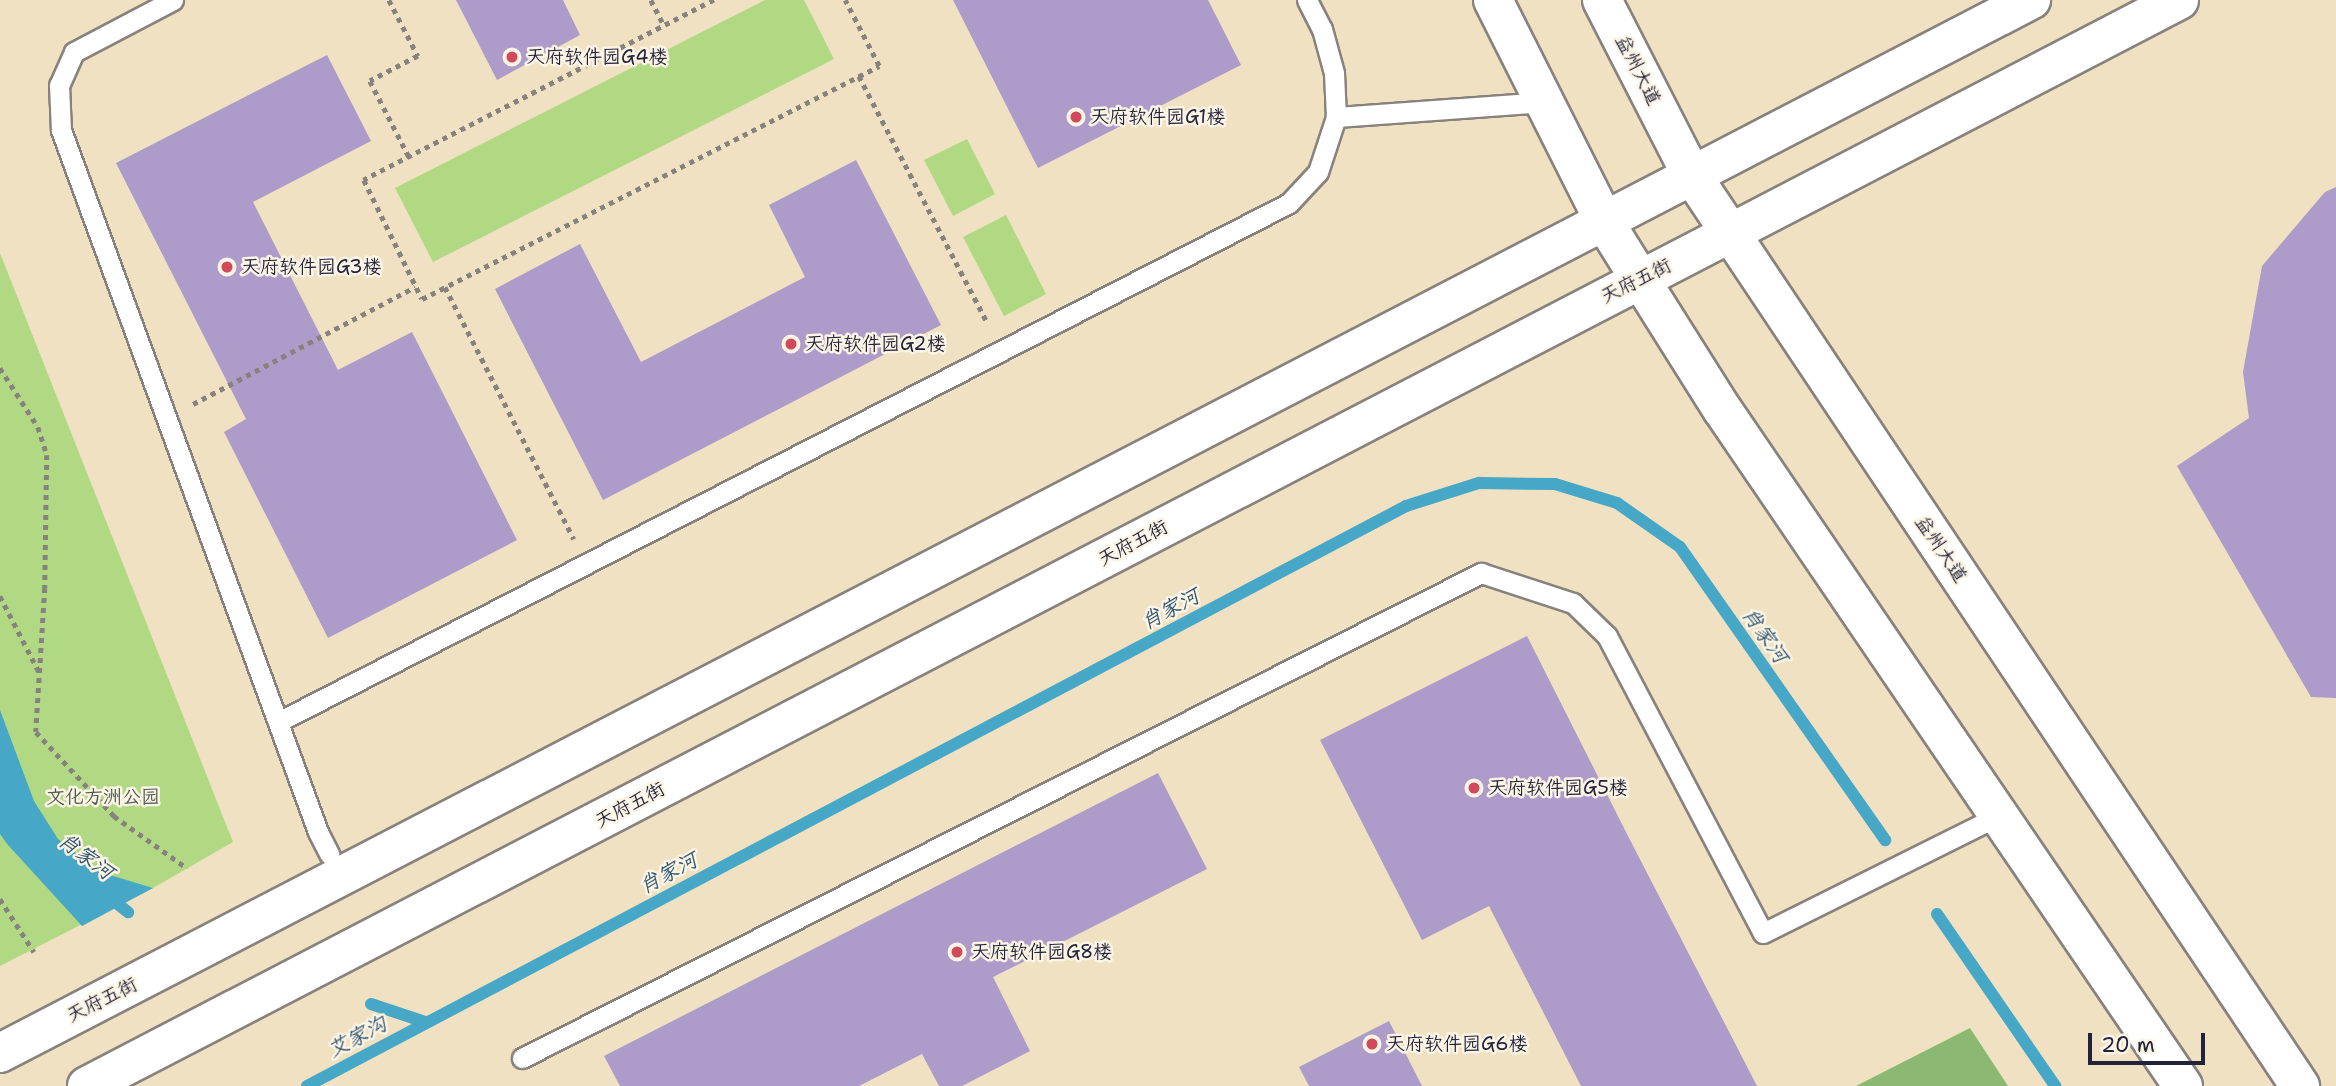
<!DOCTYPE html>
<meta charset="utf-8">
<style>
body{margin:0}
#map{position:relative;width:2336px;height:1086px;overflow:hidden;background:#efe1c1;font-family:"Shantell Sans","LXGW WenKai TC",sans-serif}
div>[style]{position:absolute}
.green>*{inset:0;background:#b1d984}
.forest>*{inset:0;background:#8cb972}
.water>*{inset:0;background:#47a7c6}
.stream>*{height:12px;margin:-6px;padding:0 6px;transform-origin:6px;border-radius:6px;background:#47a7c6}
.building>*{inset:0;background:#ad9bc9}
.path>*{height:4.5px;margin-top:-2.25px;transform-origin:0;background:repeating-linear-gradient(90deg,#88827e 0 5px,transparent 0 10px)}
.roads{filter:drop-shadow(2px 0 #88827e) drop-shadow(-2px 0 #88827e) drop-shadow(0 2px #88827e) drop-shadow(0 -2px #88827e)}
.service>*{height:19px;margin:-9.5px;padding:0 9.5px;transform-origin:9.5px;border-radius:9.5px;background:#fff}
.tertiary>*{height:38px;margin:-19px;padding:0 19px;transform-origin:19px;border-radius:19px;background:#fff}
.primary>*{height:38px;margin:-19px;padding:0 19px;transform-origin:19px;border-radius:19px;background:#fff}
.dots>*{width:19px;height:19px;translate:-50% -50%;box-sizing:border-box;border:4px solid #fcf5e5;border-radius:50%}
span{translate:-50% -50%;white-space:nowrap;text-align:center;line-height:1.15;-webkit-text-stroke:5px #fcf5e5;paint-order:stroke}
.poi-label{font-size:19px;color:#22223b}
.left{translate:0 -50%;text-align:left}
.street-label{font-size:19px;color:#22223b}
.park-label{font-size:19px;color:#4d5951}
.water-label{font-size:21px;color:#315773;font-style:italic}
.scale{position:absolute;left:2088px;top:1033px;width:117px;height:32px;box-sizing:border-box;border:4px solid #22223b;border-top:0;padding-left:9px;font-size:21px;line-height:24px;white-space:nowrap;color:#22223b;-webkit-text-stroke:5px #fcf5e5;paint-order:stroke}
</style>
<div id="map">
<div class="green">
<i style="clip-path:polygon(765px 0,804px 0,834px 59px,433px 262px,395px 188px)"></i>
<i style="clip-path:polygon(967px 139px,995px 194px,953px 216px,924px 160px)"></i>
<i style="clip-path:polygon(1006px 215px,1046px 294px,1004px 316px,963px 237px)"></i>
<i style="clip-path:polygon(0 253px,233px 842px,153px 888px,0 966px)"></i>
</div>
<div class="forest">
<i style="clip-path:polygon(1970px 1028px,2008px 1086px,1856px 1086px)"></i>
</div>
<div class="water">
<i style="clip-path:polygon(0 710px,34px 801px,58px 839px,100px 872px,153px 888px,82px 926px,8px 845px,0 834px)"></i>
</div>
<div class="stream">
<i style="left:108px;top:896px;width:26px;rotate:39deg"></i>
<i style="left:1937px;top:914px;width:209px;rotate:55.5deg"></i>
<i style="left:371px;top:1004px;width:57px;rotate:18.4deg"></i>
<i style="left:307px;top:1086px;width:1243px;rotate:-27.82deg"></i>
<i style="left:1406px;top:506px;width:77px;rotate:-17.5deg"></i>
<i style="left:1479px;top:483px;width:76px;rotate:0.8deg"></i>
<i style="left:1555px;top:484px;width:65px;rotate:17deg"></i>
<i style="left:1617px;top:503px;width:77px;rotate:34.9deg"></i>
<i style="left:1680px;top:547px;width:358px;rotate:55deg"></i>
</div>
<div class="building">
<i style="clip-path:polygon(456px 0,563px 0,580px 35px,497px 80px)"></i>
<i style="clip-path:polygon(953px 0,1208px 0,1241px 65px,1038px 168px)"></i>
<i style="clip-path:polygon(327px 55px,371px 141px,253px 202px,338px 370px,412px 332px,517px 540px,328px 638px,224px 432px,246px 419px,116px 163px)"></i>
<i style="clip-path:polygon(856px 160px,941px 325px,603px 500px,495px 289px,580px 244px,641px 362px,805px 277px,769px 205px)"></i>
<i style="clip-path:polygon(2336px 187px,2336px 698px,2311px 697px,2177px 466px,2249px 418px,2243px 372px,2262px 266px,2325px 192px)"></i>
<i style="clip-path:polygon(1527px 636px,1628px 836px,1757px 1086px,1581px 1086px,1489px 906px,1422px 940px,1320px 740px)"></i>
<i style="clip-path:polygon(1158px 773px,1207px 869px,993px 977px,1030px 1051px,962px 1086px,939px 1086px,922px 1054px,859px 1086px,620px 1086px,604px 1056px)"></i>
<i style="clip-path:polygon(1389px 1021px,1422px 1086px,1309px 1086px,1299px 1067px)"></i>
</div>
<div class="path">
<i style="left:389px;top:0;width:63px;rotate:62.6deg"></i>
<i style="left:418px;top:56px;width:54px;rotate:152.5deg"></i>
<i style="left:370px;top:81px;width:85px;rotate:62.8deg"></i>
<i style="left:651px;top:0;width:29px;rotate:63deg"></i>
<i style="left:714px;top:0;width:394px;rotate:152.8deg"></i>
<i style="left:364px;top:180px;width:132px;rotate:64deg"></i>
<i style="left:422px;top:299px;width:513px;rotate:-27.01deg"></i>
<i style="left:879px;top:66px;width:74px;rotate:-117.3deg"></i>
<i style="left:859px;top:76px;width:280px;rotate:62.5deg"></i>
<i style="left:445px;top:287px;width:283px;rotate:62.9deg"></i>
<i style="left:0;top:368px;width:70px;rotate:57.2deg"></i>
<i style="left:38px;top:427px;width:29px;rotate:72deg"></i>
<i style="left:47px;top:455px;width:133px;rotate:90.9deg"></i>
<i style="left:45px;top:588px;width:144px;rotate:93.6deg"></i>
<i style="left:36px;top:732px;width:115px;rotate:47.1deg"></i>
<i style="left:114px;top:816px;width:90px;rotate:35.5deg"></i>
<i style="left:193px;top:404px;width:251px;rotate:-27.8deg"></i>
<i style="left:0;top:596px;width:85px;rotate:62.8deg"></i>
<i style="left:0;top:899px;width:63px;rotate:57.3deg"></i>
</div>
<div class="roads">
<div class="service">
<i style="left:173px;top:0;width:112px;rotate:152.3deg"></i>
<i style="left:74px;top:52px;width:36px;rotate:114deg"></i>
<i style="left:59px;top:85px;width:45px;rotate:87.5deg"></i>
<i style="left:61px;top:130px;width:748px;rotate:69.89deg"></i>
<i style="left:318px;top:832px;width:25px;rotate:63deg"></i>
<i style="left:1307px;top:0;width:33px;rotate:63deg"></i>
<i style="left:1322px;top:29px;width:46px;rotate:74.7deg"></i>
<i style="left:1334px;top:73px;width:44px;rotate:87.4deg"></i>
<i style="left:278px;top:722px;width:1136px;rotate:-27.17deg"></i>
<i style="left:1289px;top:203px;width:42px;rotate:-46.9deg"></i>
<i style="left:1318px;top:172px;width:58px;rotate:-71.9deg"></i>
<i style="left:1336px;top:117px;width:210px;rotate:-4.1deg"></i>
<i style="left:522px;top:1058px;width:1075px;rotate:-26.83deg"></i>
<i style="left:1481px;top:573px;width:97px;rotate:18.1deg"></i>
<i style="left:1573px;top:603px;width:47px;rotate:44.1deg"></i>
<i style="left:1607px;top:636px;width:335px;rotate:62.3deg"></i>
<i style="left:1763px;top:933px;width:263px;rotate:-26.5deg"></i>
</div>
<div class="tertiary">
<i style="left:0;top:1053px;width:2288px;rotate:-27.41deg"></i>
<i style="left:87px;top:1086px;width:2357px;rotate:-27.43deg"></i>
</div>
<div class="primary">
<i style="left:1493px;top:0;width:250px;rotate:63.3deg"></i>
<i style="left:1605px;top:223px;width:66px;rotate:58deg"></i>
<i style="left:1640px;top:279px;width:154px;rotate:57.8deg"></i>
<i style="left:1722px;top:409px;width:819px;rotate:55.75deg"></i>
<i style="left:1602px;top:0;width:195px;rotate:62.9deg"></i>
<i style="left:1691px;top:174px;width:1097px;rotate:56.27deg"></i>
</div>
</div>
<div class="dots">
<i style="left:512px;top:57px;background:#d1495b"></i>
<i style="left:1076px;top:117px;background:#d1495b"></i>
<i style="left:227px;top:267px;background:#d1495b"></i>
<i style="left:791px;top:344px;background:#d1495b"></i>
<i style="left:1474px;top:788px;background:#d1495b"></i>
<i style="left:957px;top:952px;background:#d1495b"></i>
<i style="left:1372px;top:1044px;background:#d1495b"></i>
</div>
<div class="poi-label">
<span class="left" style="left:526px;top:57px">天府软件园G4楼</span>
<span class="left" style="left:1090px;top:117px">天府软件园G1楼</span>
<span class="left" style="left:241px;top:267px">天府软件园G3楼</span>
<span class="left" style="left:805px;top:344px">天府软件园G2楼</span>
<span class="left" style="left:1488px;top:788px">天府软件园G5楼</span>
<span class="left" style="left:971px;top:952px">天府软件园G8楼</span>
<span class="left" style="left:1386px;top:1044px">天府软件园G6楼</span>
</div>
<div class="street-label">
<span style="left:1638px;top:70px;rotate:63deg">益州大道</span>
<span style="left:1636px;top:281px;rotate:-27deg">天府五街</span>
<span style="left:1133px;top:543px;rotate:-28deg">天府五街</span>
<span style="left:1941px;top:549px;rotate:56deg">益州大道</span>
<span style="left:630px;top:805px;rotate:-28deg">天府五街</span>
<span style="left:102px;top:1000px;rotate:-27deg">天府五街</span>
</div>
<div class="park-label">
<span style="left:103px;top:797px">文化方洲公园</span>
</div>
<div class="water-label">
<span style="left:1170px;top:609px;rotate:-28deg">肖家河</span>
<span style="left:1765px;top:635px;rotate:55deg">肖家河</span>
<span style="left:86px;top:856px;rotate:37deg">肖家河</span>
<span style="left:668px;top:873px;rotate:-28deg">肖家河</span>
<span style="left:357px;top:1037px;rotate:-28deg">艾家沟</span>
</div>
<div class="scale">20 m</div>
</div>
